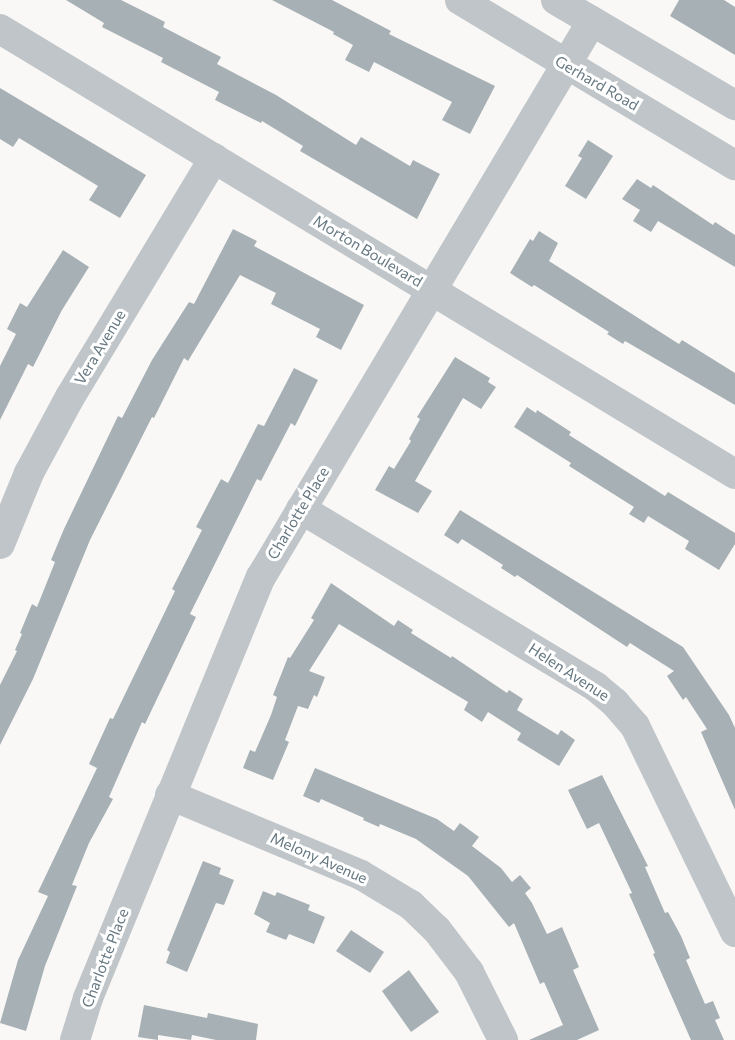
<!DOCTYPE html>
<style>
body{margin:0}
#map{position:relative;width:735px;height:1040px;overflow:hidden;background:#f9f8f6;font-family:Commissioner,sans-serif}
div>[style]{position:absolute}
.building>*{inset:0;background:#a7b1b5}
.minor>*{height:30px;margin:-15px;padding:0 15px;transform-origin:15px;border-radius:15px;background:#bfc5c8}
span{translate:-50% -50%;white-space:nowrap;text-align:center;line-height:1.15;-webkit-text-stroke:6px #fff;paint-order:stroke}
.street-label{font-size:15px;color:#657780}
</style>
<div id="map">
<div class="building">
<i style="clip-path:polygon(66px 0,121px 0,165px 22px,163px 27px,221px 57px,217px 64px,276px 95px,356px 145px,361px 137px,410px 166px,413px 160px,440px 174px,417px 219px,300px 151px,303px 146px,262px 121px,261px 123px,215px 100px,219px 92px,161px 62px,163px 58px,102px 27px,104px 23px)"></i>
<i style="clip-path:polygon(272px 0,332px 0,391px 31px,389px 34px,495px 86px,470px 134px,442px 120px,452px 102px,374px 62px,369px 72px,345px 60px,353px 45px,333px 34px,334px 32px)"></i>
<i style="clip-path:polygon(679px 0,724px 0,735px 7px,735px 55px,670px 16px)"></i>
<i style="clip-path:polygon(0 88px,146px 175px,120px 218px,89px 200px,98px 186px,19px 138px,13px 147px,0 139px)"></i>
<i style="clip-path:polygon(588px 140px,613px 156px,586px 199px,565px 186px,582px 158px,578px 156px)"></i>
<i style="clip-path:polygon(637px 179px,651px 188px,653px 185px,713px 225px,715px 222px,735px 235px,735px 267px,658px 221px,651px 232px,633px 221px,640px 210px,622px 199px)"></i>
<i style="clip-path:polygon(233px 229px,257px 241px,254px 246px,364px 305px,341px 350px,316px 337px,320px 329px,271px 304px,276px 293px,240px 275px,188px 361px,184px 358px,154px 418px,152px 417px,90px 540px,33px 679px,0 745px,0 685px,17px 651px,15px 650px,22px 634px,20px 633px,32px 604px,37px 607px,55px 562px,51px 560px,64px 529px,118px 416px,122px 418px,152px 360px,189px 302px,194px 304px)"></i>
<i style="clip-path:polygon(539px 231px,558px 243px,549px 261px,679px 344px,682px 340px,735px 373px,735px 405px,625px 341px,623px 344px,607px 334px,609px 332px,534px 285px,532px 287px,510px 273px,530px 239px,533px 241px)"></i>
<i style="clip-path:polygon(63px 250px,89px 267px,62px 310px,33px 367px,28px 364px,0 420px,0 366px,16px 334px,7px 329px,20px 303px,27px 307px)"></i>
<i style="clip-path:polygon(455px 357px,490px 378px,488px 382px,496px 387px,481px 409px,463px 398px,415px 481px,432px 491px,418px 513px,375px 490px,389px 466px,394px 469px,411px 441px,409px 439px,420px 419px,417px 417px)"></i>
<i style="clip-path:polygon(294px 368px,318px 380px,295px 426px,291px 423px,261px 481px,257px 479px,190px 614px,196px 617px,145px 724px,142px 722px,109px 797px,113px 799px,89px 843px,72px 885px,77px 886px,45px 966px,26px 1031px,0 1023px,18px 960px,48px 896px,38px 892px,97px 768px,89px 764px,110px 718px,113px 719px,175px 591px,172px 589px,202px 530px,196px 527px,221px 479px,228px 483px,258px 424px,264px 426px)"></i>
<i style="clip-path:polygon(527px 407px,536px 413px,537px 410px,571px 432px,569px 435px,665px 496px,668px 492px,735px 533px,735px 544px,719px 570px,685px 549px,689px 541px,648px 516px,644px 523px,629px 514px,634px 507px,569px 466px,571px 463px,514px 427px)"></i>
<i style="clip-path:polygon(460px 510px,683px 647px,729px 715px,735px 728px,735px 810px,701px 732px,707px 729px,686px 697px,683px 700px,667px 676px,674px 671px,630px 643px,627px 647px,517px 575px,515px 577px,501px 568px,503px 565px,462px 539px,458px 544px,444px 535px)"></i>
<i style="clip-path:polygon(331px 583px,394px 626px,398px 620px,413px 630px,411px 633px,451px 658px,452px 656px,507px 693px,509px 690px,523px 699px,517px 710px,558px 735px,561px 730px,575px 740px,559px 766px,517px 740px,521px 733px,488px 712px,482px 722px,464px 710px,468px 702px,339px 624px,309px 671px,325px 677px,317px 697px,314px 695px,308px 709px,298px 706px,285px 740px,289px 742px,273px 780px,243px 768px,250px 750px,255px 752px,271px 715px,277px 697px,273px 695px,288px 657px,290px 658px,314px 620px,311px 618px)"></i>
<i style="clip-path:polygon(315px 768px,437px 819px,454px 831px,460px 823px,479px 837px,472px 846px,501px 868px,512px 882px,520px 875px,531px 888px,525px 893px,532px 903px,547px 934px,562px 927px,579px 967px,573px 970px,599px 1030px,577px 1040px,529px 1040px,563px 1025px,544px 982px,540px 984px,514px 923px,509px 927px,468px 876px,416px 839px,380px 824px,379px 827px,363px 820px,364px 818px,321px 799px,319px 803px,303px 796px)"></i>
<i style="clip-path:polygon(602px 775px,648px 866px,645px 867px,665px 913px,668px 912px,681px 936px,690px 958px,686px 960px,705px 1004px,713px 1001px,720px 1018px,715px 1020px,724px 1040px,691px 1040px,653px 954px,655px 953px,629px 894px,632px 893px,599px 823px,587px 829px,568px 790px)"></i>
<i style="clip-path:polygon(203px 861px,221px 868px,219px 874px,234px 880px,224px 905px,216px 903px,187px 972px,166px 963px,170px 952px,167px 950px)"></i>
<i style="clip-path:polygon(263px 891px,275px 896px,277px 892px,310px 905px,308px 910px,325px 917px,314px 944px,289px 934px,286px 940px,266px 932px,270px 923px,254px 914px)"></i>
<i style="clip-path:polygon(351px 930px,384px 952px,370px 973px,336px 951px)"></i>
<i style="clip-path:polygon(409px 970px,439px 1012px,411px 1032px,382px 991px)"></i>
<i style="clip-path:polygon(144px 1005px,207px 1018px,208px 1013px,258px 1024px,256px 1040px,216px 1040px,192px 1035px,191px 1040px,158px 1035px,158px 1040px,138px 1037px)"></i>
</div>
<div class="minor">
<i style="left:460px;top:0;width:321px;rotate:31deg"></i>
<i style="left:556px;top:0;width:208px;rotate:30.4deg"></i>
<i style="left:0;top:29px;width:859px;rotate:31.19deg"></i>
<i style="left:301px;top:509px;width:345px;rotate:31.1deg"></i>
<i style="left:596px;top:687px;width:25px;rotate:40deg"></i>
<i style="left:615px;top:703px;width:30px;rotate:49deg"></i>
<i style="left:635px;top:726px;width:229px;rotate:64.1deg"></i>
<i style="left:0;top:544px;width:77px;rotate:-67.8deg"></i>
<i style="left:29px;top:473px;width:86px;rotate:-61.7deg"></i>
<i style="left:70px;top:397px;width:279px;rotate:-58.9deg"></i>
<i style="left:170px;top:795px;width:207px;rotate:22.7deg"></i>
<i style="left:361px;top:875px;width:58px;rotate:31deg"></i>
<i style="left:411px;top:905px;width:36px;rotate:44deg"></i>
<i style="left:437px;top:930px;width:53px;rotate:52.7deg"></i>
<i style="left:469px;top:972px;width:76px;rotate:63.4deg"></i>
<i style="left:75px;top:1040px;width:44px;rotate:-72.8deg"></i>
<i style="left:88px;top:998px;width:455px;rotate:-67.7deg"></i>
<i style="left:261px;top:577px;width:647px;rotate:-59.23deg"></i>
</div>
<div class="street-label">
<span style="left:597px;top:83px;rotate:30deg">Gerhard Road</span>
<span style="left:368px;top:251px;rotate:31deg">Morton Boulevard</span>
<span style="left:100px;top:347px;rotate:-59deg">Vera Avenue</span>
<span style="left:298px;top:513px;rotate:-59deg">Charlotte Place</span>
<span style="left:569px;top:672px;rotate:33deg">Helen Avenue</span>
<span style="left:319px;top:858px;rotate:24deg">Melony Avenue</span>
<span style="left:105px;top:958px;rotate:-69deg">Charlotte Place</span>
</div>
</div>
